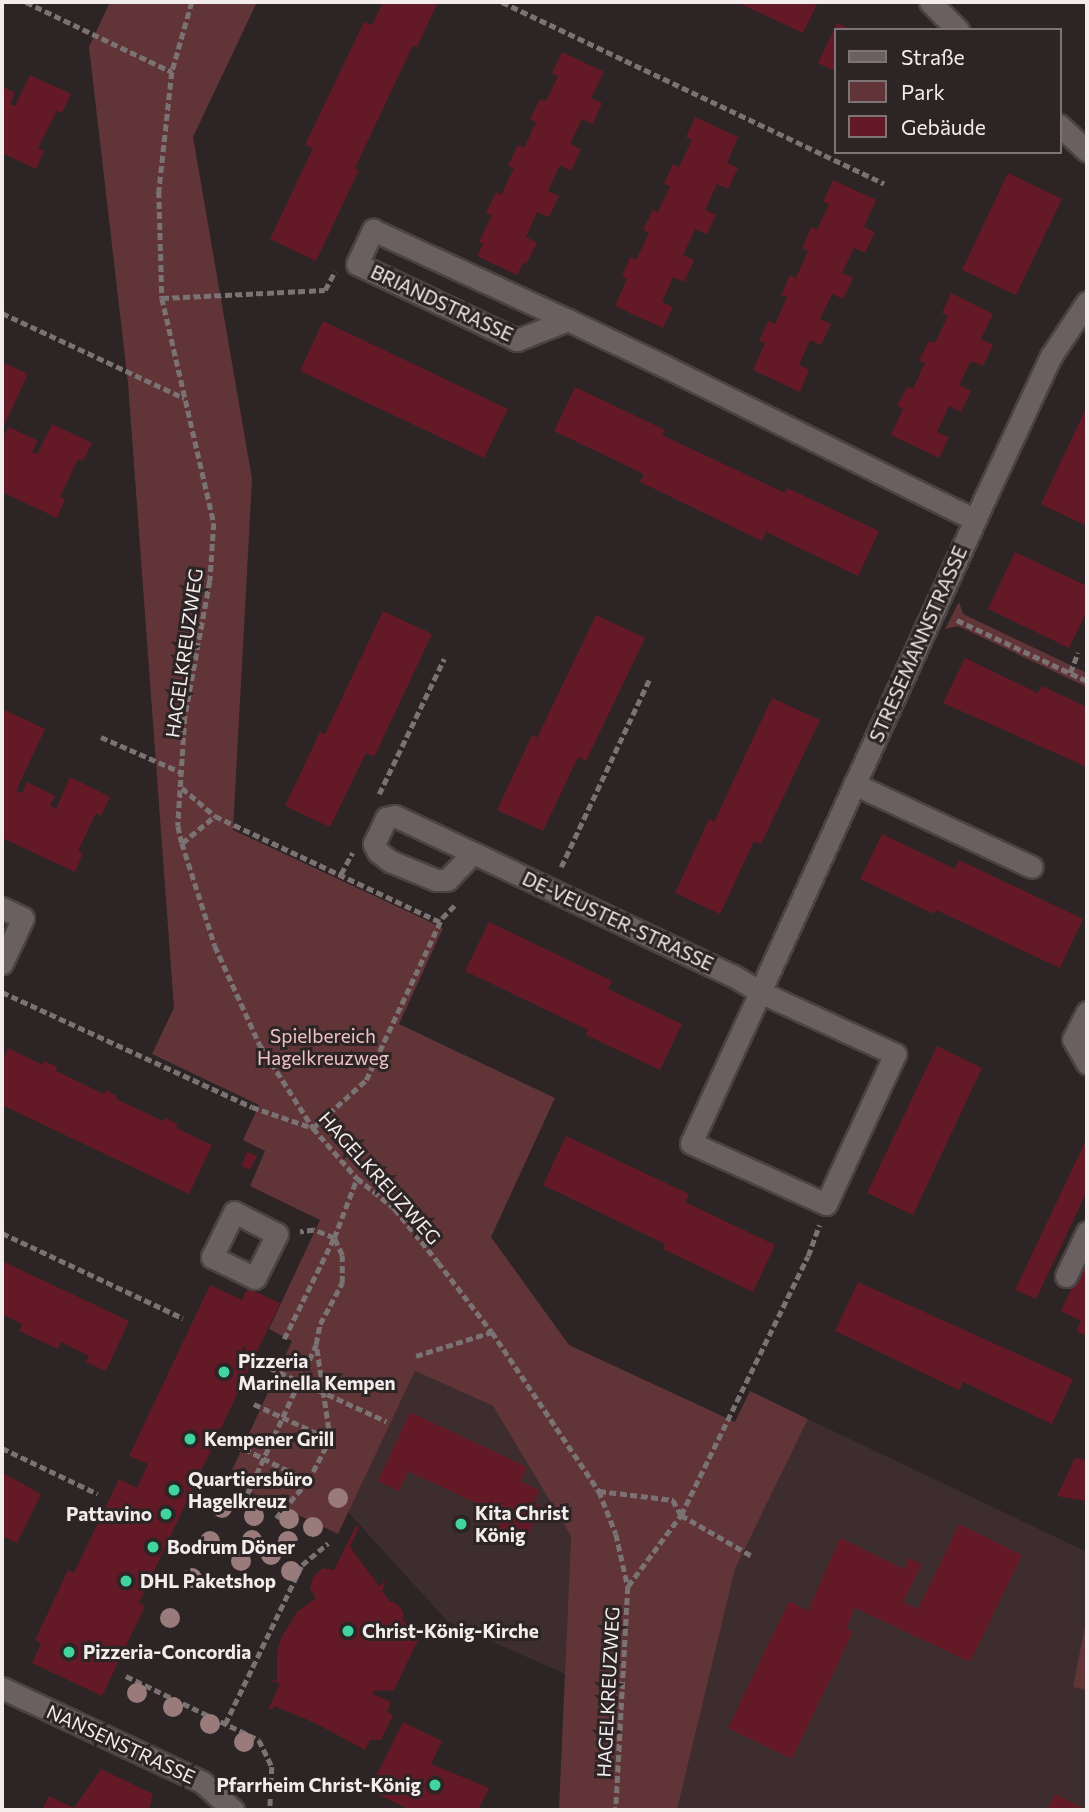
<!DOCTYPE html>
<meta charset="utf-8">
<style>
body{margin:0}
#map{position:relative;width:1089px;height:1812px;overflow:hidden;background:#2d2425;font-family:Commissioner,sans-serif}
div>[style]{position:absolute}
.built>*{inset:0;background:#3d2d2e}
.green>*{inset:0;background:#613538}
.building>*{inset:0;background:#641a26}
.path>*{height:4.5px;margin-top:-2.25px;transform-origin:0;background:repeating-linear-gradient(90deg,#7a7273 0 7px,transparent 0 10.5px)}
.roads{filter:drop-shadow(2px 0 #4a4343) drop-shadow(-2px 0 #4a4343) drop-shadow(0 2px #4a4343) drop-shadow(0 -2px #4a4343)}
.minor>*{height:21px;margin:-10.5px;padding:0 10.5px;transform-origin:10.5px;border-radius:10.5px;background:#6b6061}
.trees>*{width:20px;height:20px;margin:-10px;border-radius:50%;background:#997b7c}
.dots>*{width:19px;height:19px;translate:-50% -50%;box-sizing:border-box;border:4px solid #2d2425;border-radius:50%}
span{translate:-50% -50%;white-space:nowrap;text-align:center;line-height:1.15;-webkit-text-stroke:6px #2d2425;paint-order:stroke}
.street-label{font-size:19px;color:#f2ecec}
.park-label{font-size:19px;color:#f1c2c4}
.poi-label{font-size:19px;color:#f2ecec;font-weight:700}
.left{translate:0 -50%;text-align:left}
.right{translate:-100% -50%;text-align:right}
.frame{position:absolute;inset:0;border:4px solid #f2ecec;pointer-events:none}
.legend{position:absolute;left:834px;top:28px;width:228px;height:126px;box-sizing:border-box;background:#2d2425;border:2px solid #7c7475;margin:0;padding:9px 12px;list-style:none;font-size:21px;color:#f2ecec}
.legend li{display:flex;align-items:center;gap:14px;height:35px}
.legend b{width:35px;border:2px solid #7c7475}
</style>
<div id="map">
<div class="built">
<i style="clip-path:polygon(415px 1371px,493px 1406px,571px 1536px,565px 1674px,448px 1622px,348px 1512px)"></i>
<i style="clip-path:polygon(808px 1419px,1087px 1552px,1087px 1810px,677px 1810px,735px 1569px)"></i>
</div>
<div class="green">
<i style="clip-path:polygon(110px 2px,257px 2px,193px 137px,252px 479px,233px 830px,443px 928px,399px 1024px,555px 1098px,491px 1237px,569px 1345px,735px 1422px,750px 1391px,808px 1419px,735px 1569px,677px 1810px,559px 1810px,571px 1536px,493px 1406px,415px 1371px,338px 1534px,227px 1481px,292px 1341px,269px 1329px,320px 1220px,250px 1186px,265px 1151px,243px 1140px,259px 1105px,152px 1054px,174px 1008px,128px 383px,89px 47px)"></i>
<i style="clip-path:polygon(959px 602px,963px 614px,1087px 673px,1087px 687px,958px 626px,945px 629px)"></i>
<i style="clip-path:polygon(1086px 1621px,1087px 1621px,1087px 1690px,1073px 1687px)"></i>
</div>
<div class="building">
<i style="clip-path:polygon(383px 2px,438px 2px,417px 47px,413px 45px,355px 168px,359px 170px,316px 261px,270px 239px,313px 148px,305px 145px,364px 22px,372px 25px)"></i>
<i style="clip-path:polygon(736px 2px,818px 2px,803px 33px)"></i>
<i style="clip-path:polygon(837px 23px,851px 30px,835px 30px,835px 71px,818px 63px)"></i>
<i style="clip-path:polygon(562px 52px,604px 72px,591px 98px,602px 103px,593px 124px,582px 119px,570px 144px,581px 149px,571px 171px,560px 165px,548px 191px,559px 196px,549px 217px,537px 212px,526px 237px,537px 243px,526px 264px,523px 263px,517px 275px,477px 256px,483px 244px,479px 242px,492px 215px,486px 213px,496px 192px,501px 195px,514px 168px,508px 166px,518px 145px,524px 148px,536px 122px,530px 119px,540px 99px,546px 101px,558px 76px,552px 73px)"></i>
<i style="clip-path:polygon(30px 75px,71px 94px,62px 113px,57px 110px,38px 148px,44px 151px,36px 169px,2px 153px,2px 86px,15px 93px,10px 104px,15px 106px)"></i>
<i style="clip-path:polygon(695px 117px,738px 137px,727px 163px,738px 168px,728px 189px,717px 184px,705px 210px,716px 215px,707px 234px,695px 229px,683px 255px,694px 260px,684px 282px,673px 277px,662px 302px,673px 307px,663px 328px,615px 306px,627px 279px,622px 276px,630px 257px,636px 260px,649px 233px,643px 230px,653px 210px,658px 212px,670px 186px,664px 184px,673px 164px,679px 167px,692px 140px,686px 137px)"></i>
<i style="clip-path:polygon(1008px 173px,1062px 199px,1016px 295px,962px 270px)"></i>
<i style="clip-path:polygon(833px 180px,876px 200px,864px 227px,875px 232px,865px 253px,854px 248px,842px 273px,853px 278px,843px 299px,832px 294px,820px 319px,831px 324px,821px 345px,810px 340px,799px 365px,809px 370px,800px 392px,753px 370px,765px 343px,759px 341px,768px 321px,775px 324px,787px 297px,781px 295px,790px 275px,796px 278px,808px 251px,802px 248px,811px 227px,817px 230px,829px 204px,823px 202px)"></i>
<i style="clip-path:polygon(951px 293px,993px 314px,981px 339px,993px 345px,983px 366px,971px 361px,959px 385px,971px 391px,961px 412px,949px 406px,937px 432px,949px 437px,939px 458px,891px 435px,903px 409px,897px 406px,907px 387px,913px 389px,925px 363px,919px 360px,929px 341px,935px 343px,948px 316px,942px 313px)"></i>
<i style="clip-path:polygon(323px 321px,508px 409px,484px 458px,300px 371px)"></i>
<i style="clip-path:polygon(2px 362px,28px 374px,2px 430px)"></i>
<i style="clip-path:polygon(575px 387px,665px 430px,662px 435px,785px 493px,787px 488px,879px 531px,858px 576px,766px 532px,762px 541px,640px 482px,644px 474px,554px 431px)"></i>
<i style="clip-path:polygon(1087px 406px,1087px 526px,1041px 504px)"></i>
<i style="clip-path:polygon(52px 424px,92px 443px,83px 461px,78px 459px,60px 497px,65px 499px,57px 518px,2px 492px,2px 438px,9px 427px,38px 441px,32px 452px,37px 454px)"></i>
<i style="clip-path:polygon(1015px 552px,1087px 586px,1087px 611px,1069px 648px,988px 609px)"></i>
<i style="clip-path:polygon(383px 611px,432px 634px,374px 757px,366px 753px,330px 827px,285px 806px,320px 732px,325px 734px)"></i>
<i style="clip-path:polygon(596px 615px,645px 638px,586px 761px,578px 757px,543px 831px,497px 810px,532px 735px,537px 738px)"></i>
<i style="clip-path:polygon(965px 658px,1038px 693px,1042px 686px,1087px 707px,1087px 767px,943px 703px)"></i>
<i style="clip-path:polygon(772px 698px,820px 720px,761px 844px,754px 841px,720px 914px,675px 893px,709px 819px,714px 822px)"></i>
<i style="clip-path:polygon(5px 710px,45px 729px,16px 791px,22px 793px,27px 782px,55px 796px,50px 806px,56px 809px,70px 777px,110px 797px,101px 816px,96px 813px,78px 851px,83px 853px,75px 872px,2px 838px,2px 718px)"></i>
<i style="clip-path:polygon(882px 834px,955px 869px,959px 860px,1083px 919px,1060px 968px,936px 910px,934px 914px,860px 879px)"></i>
<i style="clip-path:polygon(489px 922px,612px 981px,608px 989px,682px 1024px,660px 1070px,586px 1035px,588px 1030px,465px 971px)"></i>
<i style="clip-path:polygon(937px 1046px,982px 1068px,913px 1215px,867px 1193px)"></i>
<i style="clip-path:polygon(8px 1048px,43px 1065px,44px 1061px,57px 1067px,56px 1071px,104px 1094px,106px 1090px,117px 1096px,116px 1099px,163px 1121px,165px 1118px,178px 1124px,176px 1128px,212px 1145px,189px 1194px,2px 1105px,2px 1060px)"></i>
<i style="clip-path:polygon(566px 1136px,689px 1194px,685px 1202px,775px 1245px,753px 1292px,663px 1249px,665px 1244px,543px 1185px)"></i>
<i style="clip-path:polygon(1087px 1138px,1087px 1191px,1036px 1299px,1015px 1290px)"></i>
<i style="clip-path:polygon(247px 1152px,257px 1156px,250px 1170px,241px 1166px)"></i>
<i style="clip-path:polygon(1087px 1255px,1087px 1336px,1076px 1331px,1081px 1321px,1061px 1311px)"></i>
<i style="clip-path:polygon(2px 1261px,129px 1321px,106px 1371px,86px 1362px,89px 1356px,61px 1342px,58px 1349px,19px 1331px,22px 1324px,2px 1314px)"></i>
<i style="clip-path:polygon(858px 1282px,1073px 1379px,1052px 1424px,963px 1382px,959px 1390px,835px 1331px)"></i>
<i style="clip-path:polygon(210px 1285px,242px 1300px,248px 1288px,280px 1303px,139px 1603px,145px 1606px,102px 1696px,32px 1663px,41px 1643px,35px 1640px,68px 1570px,74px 1573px,119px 1479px,137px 1488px,148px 1464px,129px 1456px)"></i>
<i style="clip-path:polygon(410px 1412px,527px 1467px,520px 1481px,540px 1490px,534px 1502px,541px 1506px,523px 1545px,496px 1532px,503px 1516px,408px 1471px,399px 1491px,378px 1481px)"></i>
<i style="clip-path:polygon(1075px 1458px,1087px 1460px,1086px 1501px,1057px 1496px)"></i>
<i style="clip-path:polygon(5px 1474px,41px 1494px,17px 1543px,2px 1536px,2px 1475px)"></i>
<i style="clip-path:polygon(959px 1524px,1022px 1555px,970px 1662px,855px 1608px,846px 1628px,853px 1632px,792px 1759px,728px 1728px,789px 1601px,808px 1611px,840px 1538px,904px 1569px,909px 1558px,922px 1564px,903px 1602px,918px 1609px)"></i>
<i style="clip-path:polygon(356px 1526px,359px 1527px,350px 1547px,379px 1586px,386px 1581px,382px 1591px,391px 1603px,393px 1601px,401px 1608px,404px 1616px,402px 1618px,418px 1640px,394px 1690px,374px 1691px,373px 1694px,391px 1702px,387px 1712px,393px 1715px,381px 1740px,370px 1740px,365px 1750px,315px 1723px,274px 1706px,272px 1710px,269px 1708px,280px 1684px,270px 1680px,277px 1681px,277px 1653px,281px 1638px,297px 1612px,316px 1598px,310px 1588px,313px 1577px,323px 1568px,334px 1570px)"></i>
<i style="clip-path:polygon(403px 1722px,442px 1741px,431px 1764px,489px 1788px,478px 1810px,405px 1810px,406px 1808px,369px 1790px)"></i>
<i style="clip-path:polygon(101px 1769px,153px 1794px,149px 1810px,42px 1810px,49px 1796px,74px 1808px)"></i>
<i style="clip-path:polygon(1055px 1794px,1087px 1810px,1047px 1810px)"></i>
</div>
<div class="path">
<i style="left:26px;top:2px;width:162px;rotate:25.6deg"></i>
<i style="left:192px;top:2px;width:73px;rotate:105.9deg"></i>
<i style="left:172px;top:72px;width:120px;rotate:96.2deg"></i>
<i style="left:159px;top:191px;width:107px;rotate:88.4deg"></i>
<i style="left:162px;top:298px;width:231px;rotate:77deg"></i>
<i style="left:214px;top:523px;width:58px;rotate:93.9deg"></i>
<i style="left:210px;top:581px;width:138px;rotate:100.4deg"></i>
<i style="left:185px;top:717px;width:109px;rotate:93.7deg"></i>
<i style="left:178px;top:826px;width:17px;rotate:77deg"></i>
<i style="left:182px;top:843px;width:108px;rotate:72.2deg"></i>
<i style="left:215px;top:946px;width:109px;rotate:65.6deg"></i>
<i style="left:260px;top:1045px;width:98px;rotate:57.4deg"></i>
<i style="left:313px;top:1128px;width:67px;rotate:48.7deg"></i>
<i style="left:357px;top:1178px;width:49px;rotate:39.2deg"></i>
<i style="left:395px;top:1209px;width:68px;rotate:50.9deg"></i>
<i style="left:438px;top:1262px;width:88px;rotate:52.4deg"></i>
<i style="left:492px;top:1332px;width:192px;rotate:56.1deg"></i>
<i style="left:599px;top:1491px;width:46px;rotate:68.4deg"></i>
<i style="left:616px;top:1534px;width:54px;rotate:77.2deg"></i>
<i style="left:628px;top:1587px;width:223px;rotate:93.1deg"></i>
<i style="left:502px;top:2px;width:423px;rotate:25.4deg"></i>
<i style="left:162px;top:298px;width:163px;rotate:-2.8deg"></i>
<i style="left:325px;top:290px;width:21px;rotate:-62deg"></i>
<i style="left:2px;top:313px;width:201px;rotate:25deg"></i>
<i style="left:957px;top:620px;width:144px;rotate:25.1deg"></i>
<i style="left:1070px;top:673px;width:22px;rotate:-69deg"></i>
<i style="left:101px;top:737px;width:90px;rotate:23.7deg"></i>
<i style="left:182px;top:788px;width:43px;rotate:40.3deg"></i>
<i style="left:215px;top:816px;width:249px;rotate:25.2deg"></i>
<i style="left:379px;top:794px;width:150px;rotate:-64.3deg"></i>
<i style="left:182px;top:843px;width:43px;rotate:-39.3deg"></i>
<i style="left:561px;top:867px;width:209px;rotate:-64.8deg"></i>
<i style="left:341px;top:874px;width:24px;rotate:-62deg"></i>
<i style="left:2px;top:992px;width:275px;rotate:24.7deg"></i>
<i style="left:252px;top:1107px;width:65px;rotate:19deg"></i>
<i style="left:313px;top:1128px;width:72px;rotate:-42.2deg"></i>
<i style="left:366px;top:1080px;width:179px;rotate:-64.9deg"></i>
<i style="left:442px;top:918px;width:20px;rotate:-45deg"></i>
<i style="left:2px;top:1233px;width:200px;rotate:25.2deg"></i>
<i style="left:284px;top:1339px;width:113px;rotate:-63.7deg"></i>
<i style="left:334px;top:1238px;width:64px;rotate:-69deg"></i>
<i style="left:416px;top:1356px;width:80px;rotate:-17.5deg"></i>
<i style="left:270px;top:1368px;width:128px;rotate:24.6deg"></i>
<i style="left:254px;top:1404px;width:83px;rotate:25deg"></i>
<i style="left:235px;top:1444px;width:82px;rotate:26.9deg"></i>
<i style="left:2px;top:1448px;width:106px;rotate:25.6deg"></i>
<i style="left:599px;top:1491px;width:75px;rotate:6.9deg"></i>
<i style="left:673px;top:1500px;width:17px;rotate:62deg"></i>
<i style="left:681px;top:1515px;width:288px;rotate:-63.9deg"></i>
<i style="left:808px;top:1256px;width:33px;rotate:-70deg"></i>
<i style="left:243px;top:1503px;width:174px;rotate:-65.2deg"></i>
<i style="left:276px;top:1518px;width:49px;rotate:-49.1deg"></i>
<i style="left:308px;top:1481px;width:47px;rotate:-62.4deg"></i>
<i style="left:330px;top:1439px;width:96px;rotate:-98.4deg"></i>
<i style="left:316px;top:1344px;width:20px;rotate:-79deg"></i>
<i style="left:320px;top:1324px;width:47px;rotate:-61.8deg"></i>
<i style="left:342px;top:1283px;width:28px;rotate:-90deg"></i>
<i style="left:342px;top:1255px;width:19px;rotate:-115deg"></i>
<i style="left:334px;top:1238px;width:22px;rotate:-158deg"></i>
<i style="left:314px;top:1230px;width:14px;rotate:172deg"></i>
<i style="left:628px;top:1586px;width:89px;rotate:-53.3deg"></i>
<i style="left:681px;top:1515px;width:82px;rotate:30deg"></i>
<i style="left:126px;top:1676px;width:148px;rotate:25.7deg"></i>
<i style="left:259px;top:1740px;width:30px;rotate:64deg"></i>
<i style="left:272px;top:1767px;width:43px;rotate:92.7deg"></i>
<i style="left:225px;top:1724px;width:177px;rotate:-64.2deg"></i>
<i style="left:302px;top:1565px;width:34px;rotate:-40deg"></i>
</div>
<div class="roads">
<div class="minor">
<i style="left:930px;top:2px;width:40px;rotate:45deg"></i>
<i style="left:1059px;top:125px;width:38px;rotate:43deg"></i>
<i style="left:568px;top:320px;width:55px;rotate:158.6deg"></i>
<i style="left:517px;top:340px;width:177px;rotate:-154.6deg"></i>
<i style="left:357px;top:264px;width:38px;rotate:-65deg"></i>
<i style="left:373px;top:230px;width:215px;rotate:24.8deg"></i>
<i style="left:568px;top:320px;width:106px;rotate:25.6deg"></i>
<i style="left:664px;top:366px;width:347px;rotate:26.3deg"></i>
<i style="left:854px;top:784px;width:196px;rotate:25deg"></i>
<i style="left:473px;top:853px;width:37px;rotate:134deg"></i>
<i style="left:447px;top:880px;width:11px;rotate:180deg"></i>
<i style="left:436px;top:880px;width:50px;rotate:-157.6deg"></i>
<i style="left:390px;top:861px;width:15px;rotate:-143deg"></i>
<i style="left:378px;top:852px;width:9px;rotate:-117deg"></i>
<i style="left:374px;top:844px;width:29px;rotate:-65deg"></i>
<i style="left:386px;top:818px;width:9px;rotate:-13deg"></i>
<i style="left:395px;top:816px;width:373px;rotate:25.3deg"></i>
<i style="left:732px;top:975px;width:33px;rotate:31deg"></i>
<i style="left:760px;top:992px;width:149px;rotate:24.7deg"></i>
<i style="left:895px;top:1054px;width:165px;rotate:114.7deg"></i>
<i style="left:826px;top:1204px;width:148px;rotate:-155.7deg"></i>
<i style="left:691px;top:1143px;width:166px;rotate:-65.4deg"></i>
<i style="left:760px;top:992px;width:543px;rotate:-65.51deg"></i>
<i style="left:985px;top:498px;width:157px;rotate:-65.1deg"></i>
<i style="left:1051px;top:356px;width:65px;rotate:-56.3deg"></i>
<i style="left:2px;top:908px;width:23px;rotate:25deg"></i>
<i style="left:23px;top:918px;width:50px;rotate:115deg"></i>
<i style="left:1087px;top:1012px;width:30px;rotate:117deg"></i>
<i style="left:1073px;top:1039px;width:28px;rotate:60deg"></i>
<i style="left:234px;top:1212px;width:48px;rotate:27.1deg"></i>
<i style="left:277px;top:1234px;width:49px;rotate:116.6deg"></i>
<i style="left:255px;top:1278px;width:48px;rotate:-154deg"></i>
<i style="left:212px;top:1257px;width:50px;rotate:-63.9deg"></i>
<i style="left:1066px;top:1276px;width:49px;rotate:-64.5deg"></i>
<i style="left:2px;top:1688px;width:221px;rotate:25.2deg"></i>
<i style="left:202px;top:1782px;width:42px;rotate:42.1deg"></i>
</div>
</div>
<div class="trees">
<i style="left:338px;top:1498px"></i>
<i style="left:222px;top:1508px"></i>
<i style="left:254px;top:1516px"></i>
<i style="left:289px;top:1519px"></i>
<i style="left:313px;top:1527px"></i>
<i style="left:252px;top:1540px"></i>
<i style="left:210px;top:1541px"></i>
<i style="left:288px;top:1541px"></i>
<i style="left:271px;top:1555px"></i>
<i style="left:241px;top:1561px"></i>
<i style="left:291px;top:1571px"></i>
<i style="left:192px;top:1578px"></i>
<i style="left:170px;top:1618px"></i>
<i style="left:137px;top:1693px"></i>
<i style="left:173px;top:1707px"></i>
<i style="left:210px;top:1724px"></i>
<i style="left:244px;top:1742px"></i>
</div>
<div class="dots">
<i style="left:224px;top:1372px;background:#42d4a0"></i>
<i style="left:190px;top:1439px;background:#42d4a0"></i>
<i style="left:174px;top:1490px;background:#42d4a0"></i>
<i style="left:166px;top:1514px;background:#42d4a0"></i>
<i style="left:461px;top:1524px;background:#42d4a0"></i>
<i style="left:153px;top:1547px;background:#42d4a0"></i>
<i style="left:126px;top:1581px;background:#42d4a0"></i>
<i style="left:348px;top:1631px;background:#42d4a0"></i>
<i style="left:69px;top:1652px;background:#42d4a0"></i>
<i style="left:435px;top:1785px;background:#42d4a0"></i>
</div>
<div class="street-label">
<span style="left:442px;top:303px;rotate:25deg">BRIANDSTRASSE</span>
<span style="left:918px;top:644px;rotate:-66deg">STRESEMANNSTRASSE</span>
<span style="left:184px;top:653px;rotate:-82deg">HAGELKREUZWEG</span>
<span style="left:618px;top:921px;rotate:25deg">DE-VEUSTER-STRASSE</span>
<span style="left:380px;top:1178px;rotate:48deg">HAGELKREUZWEG</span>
<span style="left:608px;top:1692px;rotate:-87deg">HAGELKREUZWEG</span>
<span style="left:121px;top:1744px;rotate:25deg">NANSENSTRASSE</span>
</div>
<div class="park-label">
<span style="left:323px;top:1047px">Spielbereich<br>Hagelkreuzweg</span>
</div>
<div class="poi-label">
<span class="left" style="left:238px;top:1372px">Pizzeria<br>Marinella Kempen</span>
<span class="left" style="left:204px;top:1439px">Kempener Grill</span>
<span class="left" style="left:188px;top:1490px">Quartiersbüro<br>Hagelkreuz</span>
<span class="left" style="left:475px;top:1524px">Kita Christ<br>König</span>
<span class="right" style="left:152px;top:1514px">Pattavino</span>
<span class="left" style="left:167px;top:1547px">Bodrum Döner</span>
<span class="left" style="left:140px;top:1581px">DHL Paketshop</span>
<span class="left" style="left:362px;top:1631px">Christ-König-Kirche</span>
<span class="left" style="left:83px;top:1652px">Pizzeria-Concordia</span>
<span class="right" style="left:421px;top:1785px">Pfarrheim Christ-König</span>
</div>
<div class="frame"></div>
<ul class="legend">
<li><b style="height:9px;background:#6b6061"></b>Straße</li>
<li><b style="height:19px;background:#613538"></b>Park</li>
<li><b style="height:19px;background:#641a26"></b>Gebäude</li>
</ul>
</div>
